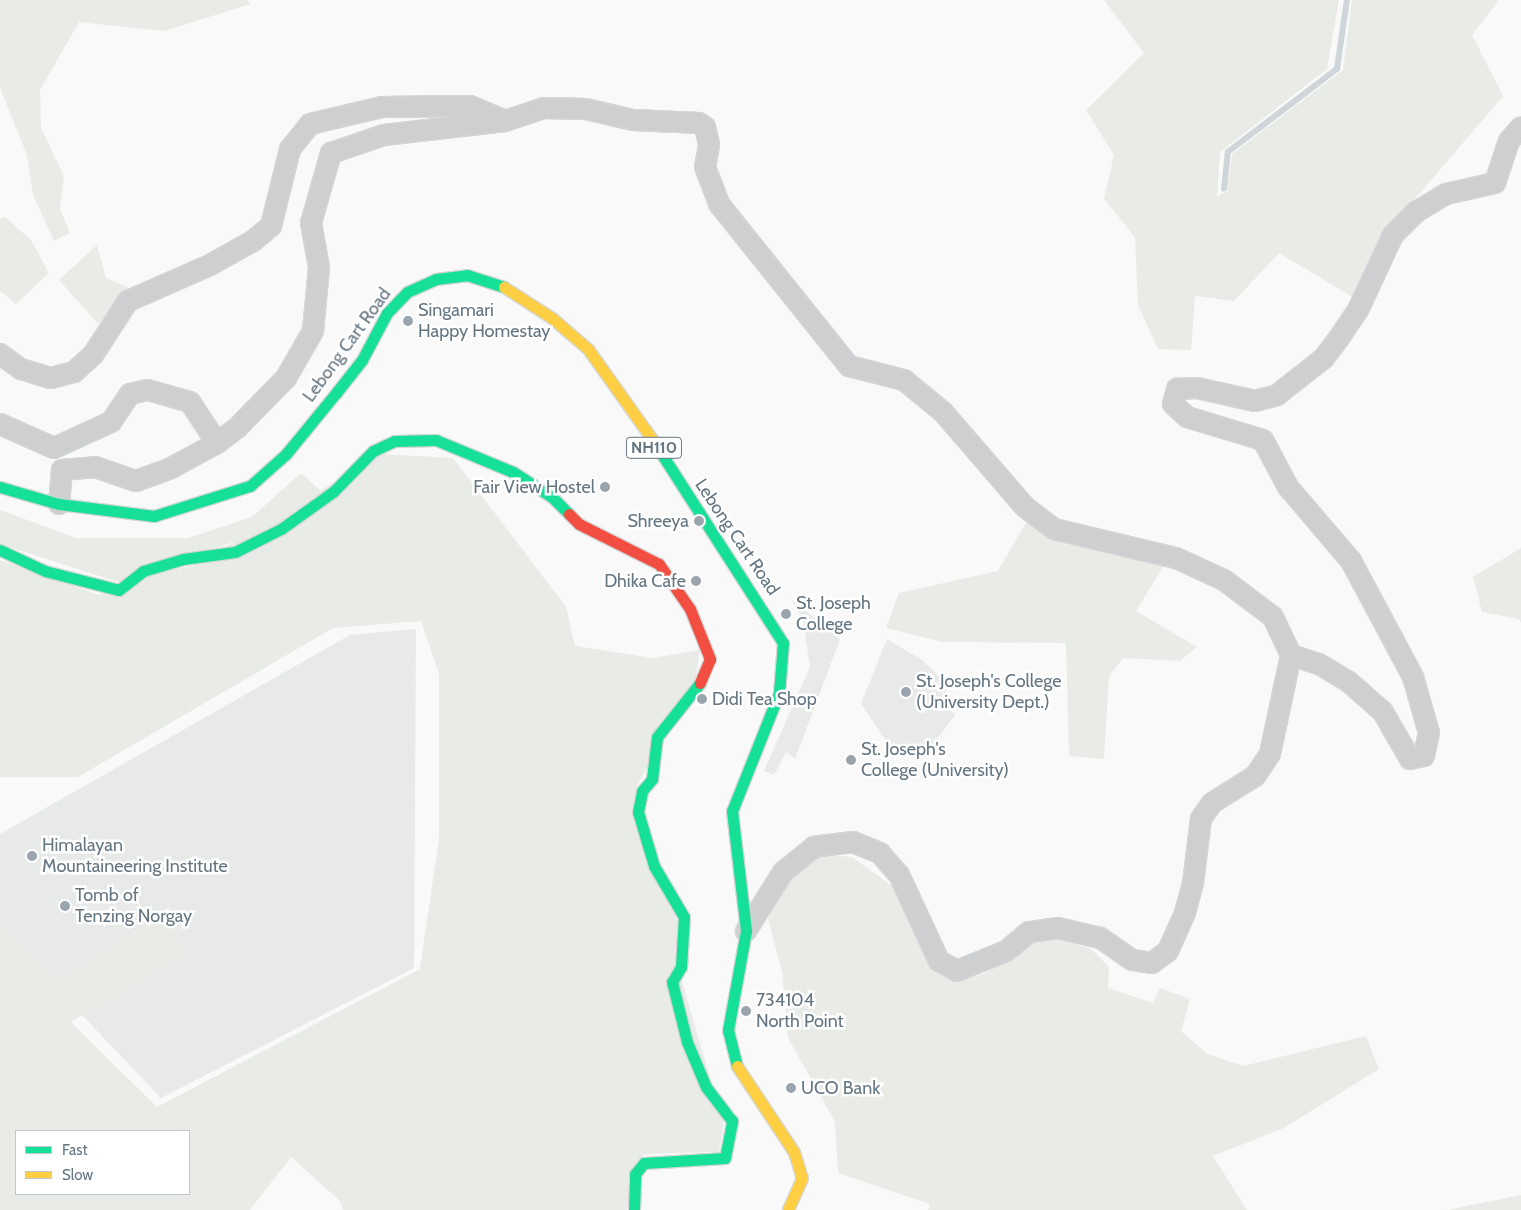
<!DOCTYPE html>
<style>
body{margin:0}
#map{position:relative;width:1521px;height:1210px;overflow:hidden;background:#f9f9f9;font-family:Cabin,sans-serif}
div>[style]{position:absolute}
.built>*{inset:0;background:#e8e9e9}
.green>*{inset:0;background:#e8ebe6}
.stream>*{height:5.5px;margin:-2.75px;padding:0 2.75px;transform-origin:2.75px;border-radius:2.75px;background:#ced6d9}
.roads{filter:drop-shadow(1px 0 #d5d6d7) drop-shadow(-1px 0 #d5d6d7) drop-shadow(0 1px #d5d6d7) drop-shadow(0 -1px #d5d6d7)}
.street>*{height:20px;margin:-10px;padding:0 10px;transform-origin:10px;border-radius:10px;background:#cecfd0}
.fast>*{height:11px;margin:-5.5px;padding:0 5.5px;transform-origin:5.5px;border-radius:5.5px;background:#16e098}
.slow>*{height:11px;margin:-5.5px;padding:0 5.5px;transform-origin:5.5px;border-radius:5.5px;background:#ffcf43}
.jam>*{height:11px;margin:-5.5px;padding:0 5.5px;transform-origin:5.5px;border-radius:5.5px;background:#f24e42}
.dots>*{width:14px;height:14px;translate:-50% -50%;box-sizing:border-box;border:2px solid #fff;border-radius:50%}
span{translate:-50% -50%;white-space:nowrap;text-align:center;line-height:1.15;-webkit-text-stroke:5px #fff;paint-order:stroke}
.shield-label span{padding:1px 4px;background:#fff;border:1px solid;border-radius:4px;-webkit-text-stroke-width:0}
.shield-label{font-size:16px;color:#657683;font-weight:700}
.poi-label{font-size:18px;color:#657683}
.left{translate:0 -50%;text-align:left}
.right{translate:-100% -50%;text-align:right}
.street-label{font-size:18px;color:#657683}
.legend{position:absolute;left:15px;top:1130px;width:175px;height:65px;box-sizing:border-box;background:#fff;border:1px solid #c1c8cd;margin:0;padding:6px 9px;list-style:none;font-size:15px;color:#657683}
.legend li{display:flex;align-items:center;gap:10px;height:25px}
.legend b{width:25px;border:1px solid #c1c8cd}
</style>
<div id="map">
<div class="built">
<i style="clip-path:polygon(791px 599px,840px 639px,795px 759px,786px 752px,774px 775px,764px 771px,810px 667px,803px 620px)"></i>
<i style="clip-path:polygon(416px 629px,414px 968px,161px 1098px,0 929px,0 834px,350px 635px)"></i>
<i style="clip-path:polygon(887px 639px,922px 660px,942px 679px,955px 715px,921px 760px,886px 741px,861px 704px)"></i>
</div>
<div class="green">
<i style="clip-path:polygon(0 0,247px 0,251px 4px,164px 31px,79px 22px,40px 90px,41px 128px,64px 176px,60px 209px,70px 233px,54px 241px,33px 195px,27px 155px,0 88px)"></i>
<i style="clip-path:polygon(1104px 0,1339px 0,1327px 69px,1220px 152px,1217px 197px,1227px 191px,1232px 154px,1343px 70px,1352px 0,1499px 0,1472px 35px,1503px 96px,1408px 207px,1356px 299px,1279px 253px,1234px 301px,1195px 296px,1191px 350px,1158px 349px,1138px 305px,1135px 237px,1104px 199px,1114px 155px,1086px 110px,1144px 53px)"></i>
<i style="clip-path:polygon(5px 217px,31px 240px,49px 273px,16px 304px,0 291px,0 219px)"></i>
<i style="clip-path:polygon(97px 245px,106px 278px,138px 292px,121px 298px,98px 324px,59px 280px)"></i>
<i style="clip-path:polygon(evenodd,382px 454px,453px 458px,566px 607px,575px 646px,653px 658px,700px 650px,696px 676px,636px 788px,677px 921px,677px 965px,724px 1125px,719px 1152px,643px 1154px,627px 1210px,343px 1210px,340px 1201px,291px 1157px,250px 1210px,0 1210px,0 923px,56px 980px,166px 913px,187px 955px,71px 1022px,157px 1107px,420px 969px,439px 838px,439px 674px,421px 621px,333px 628px,78px 777px,0 777px,0 560px,99px 595px,151px 574px,193px 566px,382px 454px,16px 1131px,189px 1131px,189px 1194px,16px 1194px,16px 1131px)"></i>
<i style="clip-path:polygon(301px 473px,323px 493px,279px 526px,118px 582px,0 544px,0 510px,76px 538px,188px 538px,252px 517px)"></i>
<i style="clip-path:polygon(1027px 521px,1056px 539px,1163px 567px,1136px 611px,1197px 647px,1180px 661px,1123px 658px,1109px 676px,1104px 759px,1069px 756px,1066px 643px,943px 642px,886px 628px,899px 593px,998px 571px)"></i>
<i style="clip-path:polygon(1521px 548px,1521px 623px,1519px 619px,1482px 612px,1473px 577px)"></i>
<i style="clip-path:polygon(818px 854px,852px 857px,899px 891px,935px 968px,947px 979px,962px 980px,986px 973px,1032px 940px,1063px 940px,1091px 949px,1109px 967px,1108px 988px,1153px 1003px,1160px 988px,1190px 999px,1181px 1031px,1207px 1054px,1243px 1066px,1366px 1036px,1379px 1069px,1284px 1128px,1213px 1156px,1247px 1210px,928px 1210px,930px 1204px,838px 1173px,835px 1122px,788px 1038px,782px 972px,768px 918px,790px 876px)"></i>
<i style="clip-path:polygon(1521px 1195px,1521px 1210px,1447px 1210px)"></i>
</div>
<div class="stream">
<i style="left:1224px;top:189px;width:37px;rotate:-84deg"></i>
<i style="left:1228px;top:152px;width:137px;rotate:-37.3deg"></i>
<i style="left:1337px;top:69px;width:70px;rotate:-81.8deg"></i>
</div>
<div class="roads">
<div class="street">
<i style="left:0;top:354px;width:26px;rotate:36deg"></i>
<i style="left:21px;top:369px;width:31px;rotate:17deg"></i>
<i style="left:51px;top:378px;width:24px;rotate:-15deg"></i>
<i style="left:74px;top:372px;width:25px;rotate:-42deg"></i>
<i style="left:93px;top:355px;width:64px;rotate:-57.1deg"></i>
<i style="left:128px;top:301px;width:90px;rotate:-23.7deg"></i>
<i style="left:210px;top:265px;width:49px;rotate:-29.2deg"></i>
<i style="left:253px;top:241px;width:23px;rotate:-40deg"></i>
<i style="left:271px;top:226px;width:79px;rotate:-76.1deg"></i>
<i style="left:290px;top:149px;width:32px;rotate:-51deg"></i>
<i style="left:310px;top:124px;width:74px;rotate:-13.3deg"></i>
<i style="left:382px;top:107px;width:88px;rotate:-0.7deg"></i>
<i style="left:470px;top:106px;width:36px;rotate:23deg"></i>
<i style="left:0;top:424px;width:59px;rotate:24deg"></i>
<i style="left:54px;top:448px;width:63px;rotate:-24.5deg"></i>
<i style="left:111px;top:422px;width:34px;rotate:-56deg"></i>
<i style="left:130px;top:394px;width:18px;rotate:-13deg"></i>
<i style="left:148px;top:390px;width:44px;rotate:15.9deg"></i>
<i style="left:190px;top:402px;width:49px;rotate:56.6deg"></i>
<i style="left:217px;top:443px;width:25px;rotate:-37deg"></i>
<i style="left:237px;top:428px;width:70px;rotate:-45.6deg"></i>
<i style="left:286px;top:378px;width:54px;rotate:-60.1deg"></i>
<i style="left:313px;top:331px;width:64px;rotate:-84.6deg"></i>
<i style="left:319px;top:267px;width:45px;rotate:-100.3deg"></i>
<i style="left:311px;top:223px;width:73px;rotate:-74.1deg"></i>
<i style="left:331px;top:153px;width:56px;rotate:-18.8deg"></i>
<i style="left:384px;top:135px;width:122px;rotate:-6.6deg"></i>
<i style="left:505px;top:121px;width:41px;rotate:-18.4deg"></i>
<i style="left:544px;top:108px;width:42px;rotate:1.4deg"></i>
<i style="left:586px;top:109px;width:48px;rotate:13.2deg"></i>
<i style="left:633px;top:120px;width:66px;rotate:2.6deg"></i>
<i style="left:699px;top:123px;width:7px;rotate:34deg"></i>
<i style="left:705px;top:127px;width:18px;rotate:77deg"></i>
<i style="left:709px;top:145px;width:22px;rotate:100deg"></i>
<i style="left:705px;top:167px;width:40px;rotate:69deg"></i>
<i style="left:719px;top:204px;width:208px;rotate:51.3deg"></i>
<i style="left:849px;top:366px;width:57px;rotate:14.3deg"></i>
<i style="left:904px;top:380px;width:50px;rotate:39.4deg"></i>
<i style="left:943px;top:412px;width:125px;rotate:49.2deg"></i>
<i style="left:1025px;top:507px;width:36px;rotate:37deg"></i>
<i style="left:1054px;top:529px;width:125px;rotate:13.4deg"></i>
<i style="left:1176px;top:558px;width:53px;rotate:24.6deg"></i>
<i style="left:1224px;top:580px;width:61px;rotate:37.1deg"></i>
<i style="left:1273px;top:617px;width:42px;rotate:64.7deg"></i>
<i style="left:1291px;top:655px;width:101px;rotate:102deg"></i>
<i style="left:1270px;top:754px;width:27px;rotate:124deg"></i>
<i style="left:1255px;top:776px;width:51px;rotate:147.9deg"></i>
<i style="left:1212px;top:803px;width:19px;rotate:125deg"></i>
<i style="left:1201px;top:819px;width:64px;rotate:97.1deg"></i>
<i style="left:1193px;top:883px;width:31px;rotate:105deg"></i>
<i style="left:1185px;top:913px;width:42px;rotate:114.1deg"></i>
<i style="left:1168px;top:951px;width:20px;rotate:143deg"></i>
<i style="left:1152px;top:963px;width:20px;rotate:-171deg"></i>
<i style="left:1132px;top:960px;width:39px;rotate:-145deg"></i>
<i style="left:1100px;top:938px;width:43px;rotate:-166.6deg"></i>
<i style="left:1058px;top:928px;width:29px;rotate:172deg"></i>
<i style="left:1029px;top:932px;width:30px;rotate:140deg"></i>
<i style="left:1006px;top:951px;width:53px;rotate:157.8deg"></i>
<i style="left:957px;top:971px;width:21px;rotate:-151deg"></i>
<i style="left:939px;top:961px;width:95px;rotate:-114.9deg"></i>
<i style="left:899px;top:875px;width:29px;rotate:-131deg"></i>
<i style="left:880px;top:853px;width:29px;rotate:-158deg"></i>
<i style="left:853px;top:842px;width:39px;rotate:173deg"></i>
<i style="left:814px;top:847px;width:40px;rotate:141deg"></i>
<i style="left:783px;top:872px;width:70px;rotate:122.1deg"></i>
<i style="left:59px;top:504px;width:34px;rotate:-85deg"></i>
<i style="left:62px;top:470px;width:33px;rotate:-5deg"></i>
<i style="left:95px;top:467px;width:43px;rotate:18.9deg"></i>
<i style="left:136px;top:481px;width:37px;rotate:-20deg"></i>
<i style="left:171px;top:468px;width:52px;rotate:-28.5deg"></i>
<i style="left:1291px;top:655px;width:29px;rotate:18deg"></i>
<i style="left:1319px;top:664px;width:35px;rotate:31deg"></i>
<i style="left:1349px;top:682px;width:45px;rotate:41.4deg"></i>
<i style="left:1383px;top:712px;width:54px;rotate:60.1deg"></i>
<i style="left:1410px;top:759px;width:14px;rotate:-12deg"></i>
<i style="left:1424px;top:756px;width:24px;rotate:-78deg"></i>
<i style="left:1429px;top:733px;width:58px;rotate:-105.9deg"></i>
<i style="left:1413px;top:677px;width:132px;rotate:-118.1deg"></i>
<i style="left:1351px;top:561px;width:97px;rotate:-130.4deg"></i>
<i style="left:1288px;top:487px;width:53px;rotate:-118deg"></i>
<i style="left:1263px;top:440px;width:79px;rotate:-163.2deg"></i>
<i style="left:1187px;top:417px;width:19px;rotate:-137deg"></i>
<i style="left:1173px;top:404px;width:16px;rotate:-75deg"></i>
<i style="left:1177px;top:389px;width:20px;rotate:-3deg"></i>
<i style="left:1197px;top:388px;width:59px;rotate:12.6deg"></i>
<i style="left:1255px;top:401px;width:23px;rotate:-15deg"></i>
<i style="left:1277px;top:395px;width:60px;rotate:-38.2deg"></i>
<i style="left:1324px;top:358px;width:25px;rotate:-53deg"></i>
<i style="left:1339px;top:338px;width:34px;rotate:-56deg"></i>
<i style="left:1358px;top:310px;width:83px;rotate:-65deg"></i>
<i style="left:1393px;top:235px;width:33px;rotate:-45deg"></i>
<i style="left:1416px;top:212px;width:35px;rotate:-31deg"></i>
<i style="left:1446px;top:194px;width:50px;rotate:-12.7deg"></i>
<i style="left:1495px;top:183px;width:44px;rotate:-71.6deg"></i>
<i style="left:1509px;top:141px;width:18px;rotate:-49deg"></i>
</div>
<div class="fast">
<i style="left:654px;top:442px;width:239px;rotate:57.3deg"></i>
<i style="left:783px;top:643px;width:50px;rotate:94.6deg"></i>
<i style="left:779px;top:693px;width:127px;rotate:111.7deg"></i>
<i style="left:732px;top:811px;width:121px;rotate:83.3deg"></i>
<i style="left:746px;top:931px;width:101px;rotate:100.3deg"></i>
<i style="left:728px;top:1030px;width:37px;rotate:76deg"></i>
<i style="left:0;top:487px;width:61px;rotate:16.1deg"></i>
<i style="left:59px;top:504px;width:96px;rotate:7.2deg"></i>
<i style="left:154px;top:516px;width:101px;rotate:-17.4deg"></i>
<i style="left:250px;top:486px;width:48px;rotate:-41.6deg"></i>
<i style="left:286px;top:454px;width:79px;rotate:-50.7deg"></i>
<i style="left:336px;top:393px;width:42px;rotate:-51.8deg"></i>
<i style="left:362px;top:360px;width:53px;rotate:-62deg"></i>
<i style="left:387px;top:313px;width:29px;rotate:-46deg"></i>
<i style="left:407px;top:292px;width:32px;rotate:-24deg"></i>
<i style="left:436px;top:279px;width:31px;rotate:-7deg"></i>
<i style="left:467px;top:275px;width:39px;rotate:18deg"></i>
<i style="left:0;top:550px;width:50px;rotate:25deg"></i>
<i style="left:45px;top:571px;width:76px;rotate:14.4deg"></i>
<i style="left:119px;top:590px;width:31px;rotate:-38deg"></i>
<i style="left:143px;top:571px;width:42px;rotate:-16.7deg"></i>
<i style="left:183px;top:559px;width:52px;rotate:-7.7deg"></i>
<i style="left:235px;top:552px;width:51px;rotate:-26.6deg"></i>
<i style="left:281px;top:529px;width:65px;rotate:-35.6deg"></i>
<i style="left:334px;top:491px;width:56px;rotate:-45.7deg"></i>
<i style="left:373px;top:451px;width:23px;rotate:-25deg"></i>
<i style="left:394px;top:441px;width:42px;rotate:-1.4deg"></i>
<i style="left:436px;top:440px;width:83px;rotate:22.6deg"></i>
<i style="left:513px;top:472px;width:46px;rotate:32.7deg"></i>
<i style="left:552px;top:497px;width:24px;rotate:45deg"></i>
<i style="left:634px;top:1210px;width:36px;rotate:-88deg"></i>
<i style="left:635px;top:1174px;width:14px;rotate:-51deg"></i>
<i style="left:644px;top:1163px;width:81px;rotate:-3.5deg"></i>
<i style="left:725px;top:1158px;width:38px;rotate:-79deg"></i>
<i style="left:732px;top:1121px;width:43px;rotate:-127.4deg"></i>
<i style="left:706px;top:1087px;width:49px;rotate:-112.9deg"></i>
<i style="left:687px;top:1042px;width:62px;rotate:-104deg"></i>
<i style="left:672px;top:982px;width:17px;rotate:-59deg"></i>
<i style="left:681px;top:967px;width:50px;rotate:-86.6deg"></i>
<i style="left:684px;top:917px;width:59px;rotate:-120.5deg"></i>
<i style="left:654px;top:866px;width:56px;rotate:-106.5deg"></i>
<i style="left:638px;top:812px;width:21px;rotate:-79deg"></i>
<i style="left:642px;top:791px;width:16px;rotate:-50deg"></i>
<i style="left:652px;top:779px;width:42px;rotate:-83.2deg"></i>
<i style="left:657px;top:737px;width:69px;rotate:-51.5deg"></i>
</div>
<div class="slow">
<i style="left:504px;top:287px;width:57px;rotate:32.9deg"></i>
<i style="left:552px;top:318px;width:48px;rotate:40.7deg"></i>
<i style="left:588px;top:349px;width:114px;rotate:54.6deg"></i>
<i style="left:737px;top:1066px;width:103px;rotate:56.5deg"></i>
<i style="left:794px;top:1152px;width:27px;rotate:73deg"></i>
<i style="left:802px;top:1178px;width:35px;rotate:114deg"></i>
</div>
<div class="jam">
<i style="left:569px;top:514px;width:14px;rotate:45deg"></i>
<i style="left:579px;top:524px;width:89px;rotate:26.6deg"></i>
<i style="left:659px;top:564px;width:55px;rotate:55.4deg"></i>
<i style="left:690px;top:609px;width:54px;rotate:68.2deg"></i>
<i style="left:710px;top:659px;width:26px;rotate:113deg"></i>
</div>
</div>
<div class="dots">
<i style="left:408px;top:321px;background:#99a4ac"></i>
<i style="left:605px;top:487px;background:#99a4ac"></i>
<i style="left:699px;top:521px;background:#99a4ac"></i>
<i style="left:696px;top:581px;background:#99a4ac"></i>
<i style="left:786px;top:614px;background:#99a4ac"></i>
<i style="left:906px;top:692px;background:#99a4ac"></i>
<i style="left:702px;top:699px;background:#99a4ac"></i>
<i style="left:851px;top:760px;background:#99a4ac"></i>
<i style="left:32px;top:856px;background:#99a4ac"></i>
<i style="left:65px;top:906px;background:#99a4ac"></i>
<i style="left:746px;top:1011px;background:#99a4ac"></i>
<i style="left:791px;top:1088px;background:#99a4ac"></i>
</div>
<div class="shield-label">
<span style="left:654px;top:448px">NH110</span>
</div>
<div class="poi-label">
<span class="left" style="left:418px;top:321px">Singamari<br>Happy Homestay</span>
<span class="right" style="left:595px;top:487px">Fair View Hostel</span>
<span class="right" style="left:689px;top:521px">Shreeya</span>
<span class="right" style="left:686px;top:581px">Dhika Cafe</span>
<span class="left" style="left:796px;top:614px">St. Joseph<br>College</span>
<span class="left" style="left:916px;top:692px">St. Joseph's College<br>(University Dept.)</span>
<span class="left" style="left:712px;top:699px">Didi Tea Shop</span>
<span class="left" style="left:861px;top:760px">St. Joseph's<br>College (University)</span>
<span class="left" style="left:42px;top:856px">Himalayan<br>Mountaineering Institute</span>
<span class="left" style="left:75px;top:906px">Tomb of<br>Tenzing Norgay</span>
<span class="left" style="left:756px;top:1011px">734104<br>North Point</span>
<span class="left" style="left:801px;top:1088px">UCO Bank</span>
</div>
<div class="street-label">
<span style="left:347px;top:345px;rotate:-54deg">Lebong Cart Road</span>
<span style="left:737px;top:537px;rotate:56deg">Lebong Cart Road</span>
</div>
<ul class="legend">
<li><b style="height:6px;background:#16e098"></b>Fast</li>
<li><b style="height:6px;background:#ffcf43"></b>Slow</li>
</ul>
</div>
